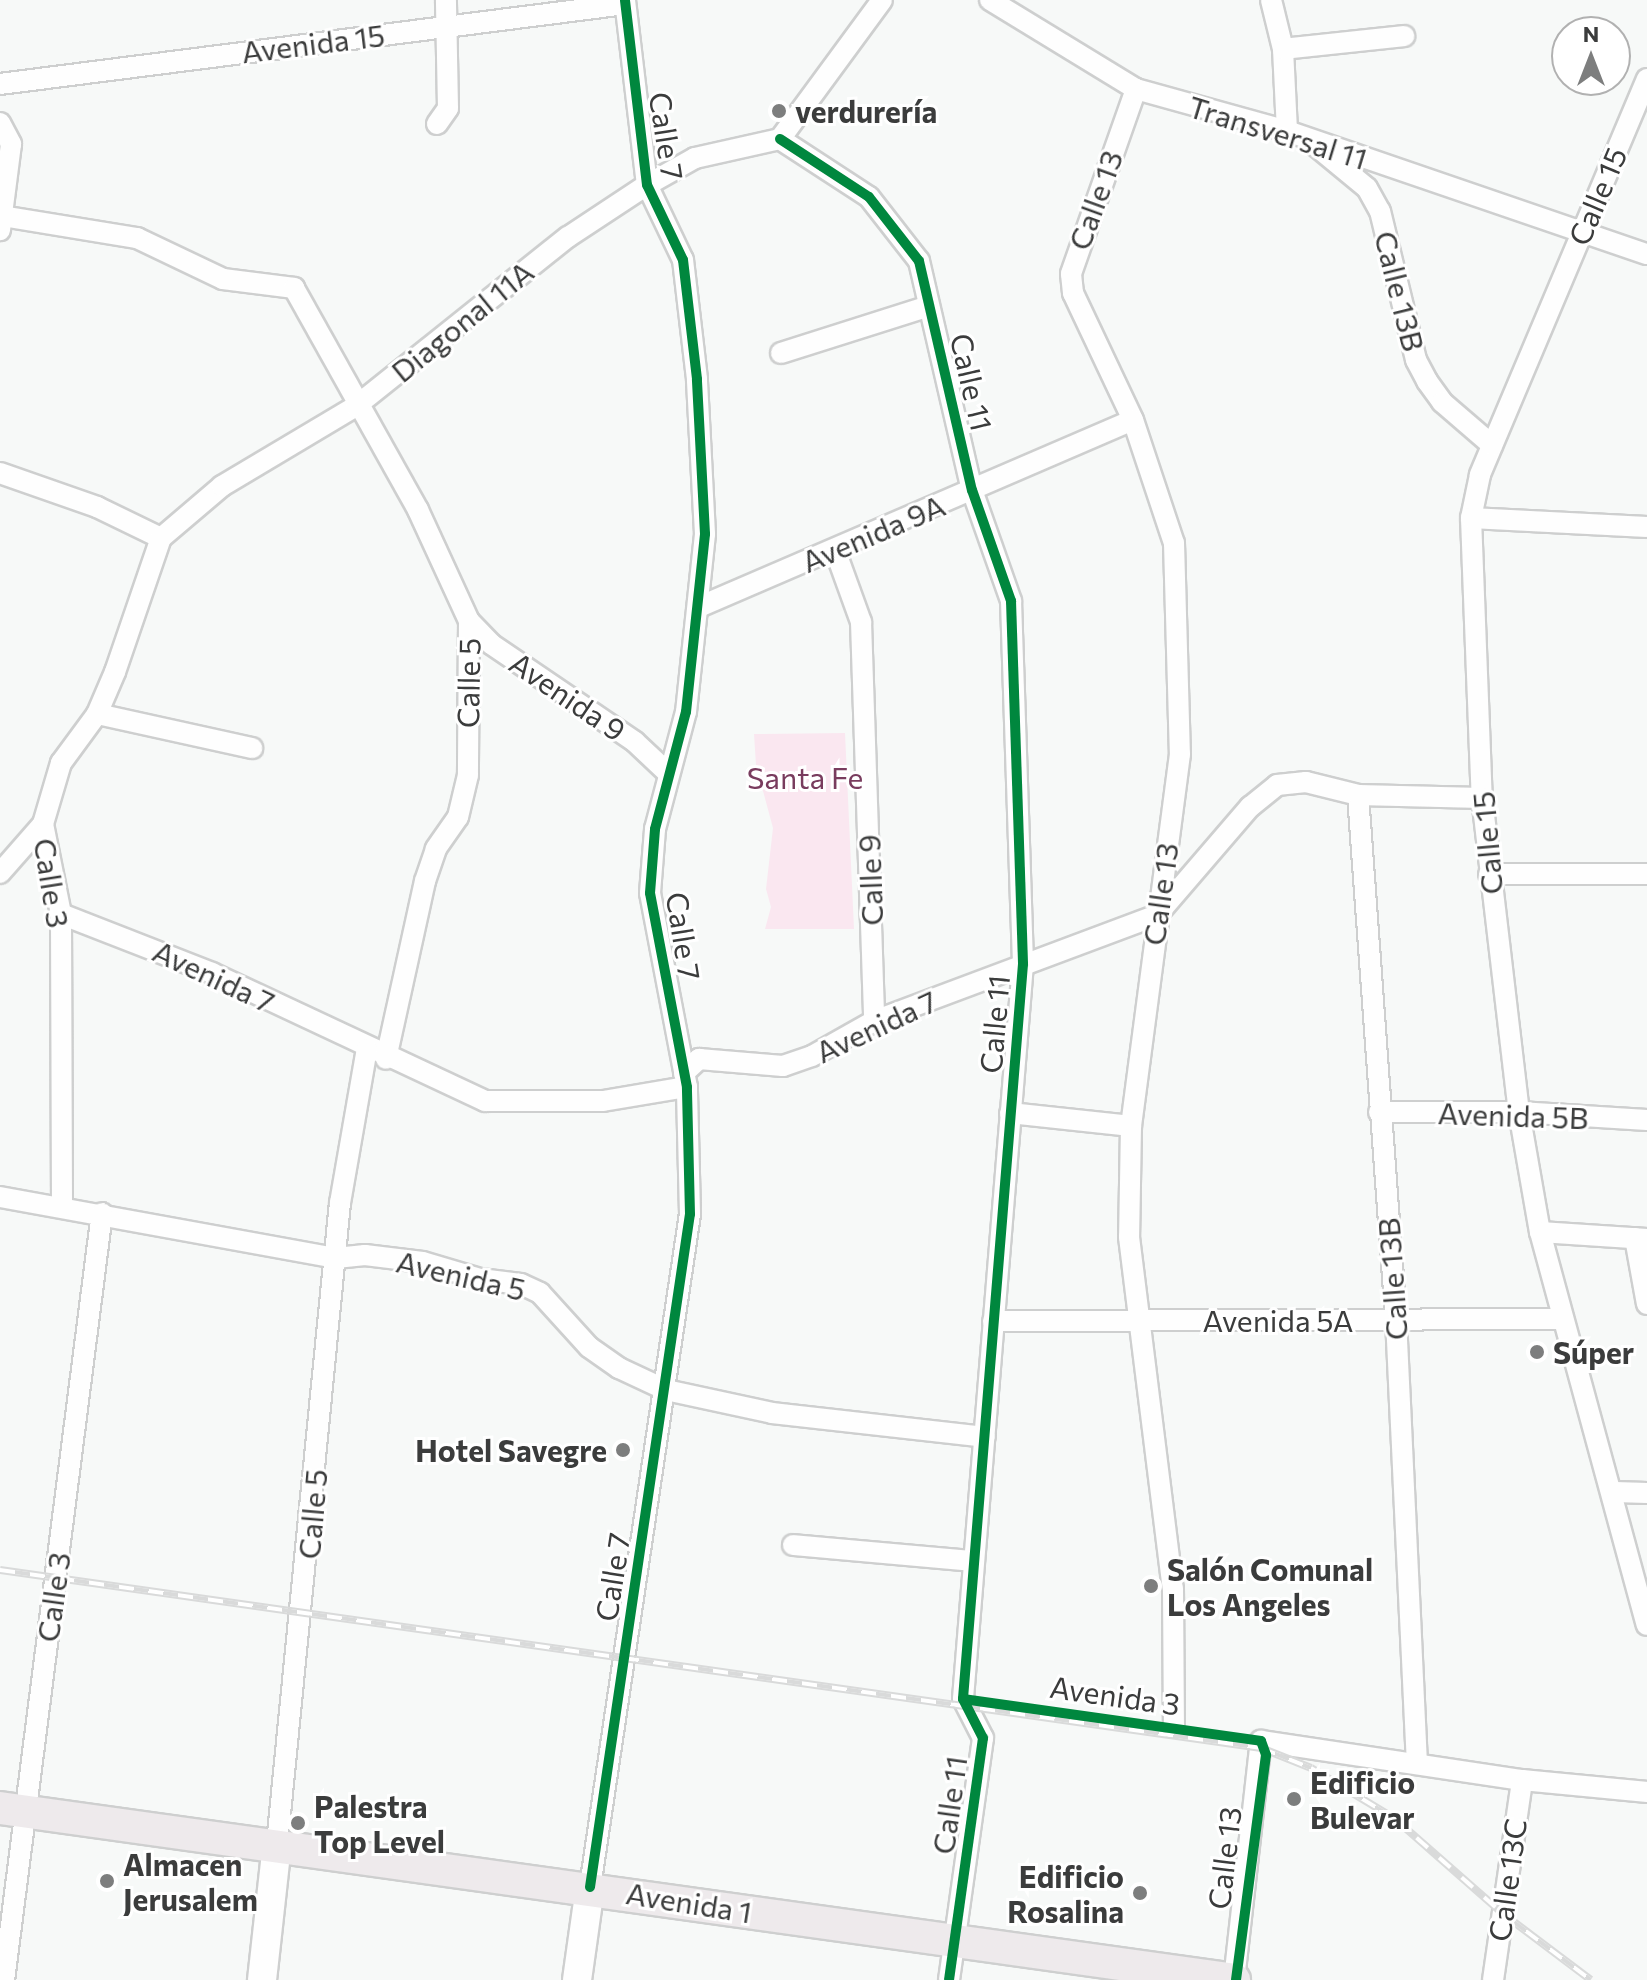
<!DOCTYPE html>
<meta charset="utf-8">
<style>
body{margin:0}
#map{position:relative;width:1647px;height:1980px;overflow:hidden;background:#f7f9f8;font-family:Commissioner,sans-serif}
div>[style]{position:absolute}
.green>*{inset:0;background:#fae7f0}
.roads{filter:drop-shadow(2px 0 #cecfcf) drop-shadow(-2px 0 #cecfcf) drop-shadow(0 2px #cecfcf) drop-shadow(0 -2px #cecfcf)}
.street>*{height:20px;margin:-10px;padding:0 10px;transform-origin:10px;border-radius:10px;background:#fefefe}
.secondary>*{height:28px;margin:-14px;padding:0 14px;transform-origin:14px;border-radius:14px;background:#fefefe}
.primary>*{height:32px;margin:-16px;padding:0 16px;transform-origin:16px;border-radius:16px;background:#eeeaec}
.rail>*{height:8px;margin-top:-4px;transform-origin:0;background:repeating-linear-gradient(90deg,#fff 0 15px,#d9dada 0 30px);box-sizing:border-box;border-block:2px solid #d9dada}
.cycleway>*{height:10px;margin:-5px;padding:0 5px;transform-origin:5px;border-radius:5px;background:#00873e}
.dots>*{width:22px;height:22px;translate:-50% -50%;box-sizing:border-box;border:4px solid #fff;border-radius:50%}
span{translate:-50% -50%;white-space:nowrap;text-align:center;line-height:1.15;-webkit-text-stroke:6px #fff;paint-order:stroke}
.street-label{font-size:30px;color:#3b3c3c}
.poi-label{font-size:30px;color:#3b3c3c;font-weight:700}
.left{translate:0 -50%;text-align:left}
.right{translate:-100% -50%;text-align:right}
.park-label{font-size:30px;color:#793c5e}
.north{position:absolute;left:1551px;top:16px;width:80px;height:80px;box-sizing:border-box;background:#fff;border:2px solid #b1b1b1;border-radius:50%;rotate:0deg;font-size:22px;font-weight:700;line-height:32px;text-align:center;color:#3b3c3c}
.north::after{content:'';display:block;margin:auto;width:28px;height:36px;background:#7d7e7e;clip-path:polygon(50% 0,100% 100%,50% 72%,0 100%)}
</style>
<div id="map">
<div class="green">
<i style="clip-path:polygon(845px 733px,854px 929px,765px 929px,771px 907px,766px 889px,773px 828px,756px 765px,754px 734px)"></i>
</div>
<div class="roads">
<div class="street">
<i style="left:990px;top:0;width:171px;rotate:31.4deg"></i>
<i style="left:1136px;top:89px;width:157px;rotate:15.5deg"></i>
<i style="left:1287px;top:131px;width:380px;rotate:18.9deg"></i>
<i style="left:1271px;top:0;width:50px;rotate:76.2deg"></i>
<i style="left:1283px;top:49px;width:82px;rotate:87.2deg"></i>
<i style="left:1283px;top:49px;width:122px;rotate:-6.1deg"></i>
<i style="left:1647px;top:79px;width:430px;rotate:112.9deg"></i>
<i style="left:1480px;top:475px;width:44px;rotate:101.8deg"></i>
<i style="left:1471px;top:518px;width:280px;rotate:87.8deg"></i>
<i style="left:1482px;top:798px;width:316px;rotate:83.3deg"></i>
<i style="left:1519px;top:1112px;width:122px;rotate:80.1deg"></i>
<i style="left:1540px;top:1232px;width:407px;rotate:74.8deg"></i>
<i style="left:0;top:84px;width:630px;rotate:-7.29deg"></i>
<i style="left:1136px;top:89px;width:196px;rotate:109.4deg"></i>
<i style="left:1071px;top:274px;width:19px;rotate:84deg"></i>
<i style="left:1073px;top:293px;width:140px;rotate:64.7deg"></i>
<i style="left:1133px;top:420px;width:130px;rotate:71.6deg"></i>
<i style="left:1174px;top:543px;width:211px;rotate:88.4deg"></i>
<i style="left:1180px;top:754px;width:375px;rotate:97.5deg"></i>
<i style="left:1131px;top:1126px;width:111px;rotate:91deg"></i>
<i style="left:1129px;top:1237px;width:355px;rotate:82.9deg"></i>
<i style="left:1173px;top:1589px;width:138px;rotate:89.6deg"></i>
<i style="left:0;top:123px;width:24px;rotate:62deg"></i>
<i style="left:11px;top:144px;width:87px;rotate:97.3deg"></i>
<i style="left:437px;top:124px;width:19px;rotate:-55deg"></i>
<i style="left:448px;top:108px;width:108px;rotate:-91.1deg"></i>
<i style="left:780px;top:139px;width:106px;rotate:33.1deg"></i>
<i style="left:869px;top:197px;width:81px;rotate:52deg"></i>
<i style="left:919px;top:261px;width:235px;rotate:77deg"></i>
<i style="left:972px;top:490px;width:118px;rotate:70.6deg"></i>
<i style="left:1011px;top:601px;width:363px;rotate:88.1deg"></i>
<i style="left:1023px;top:964px;width:737px;rotate:94.67deg"></i>
<i style="left:963px;top:1699px;width:44px;rotate:62.9deg"></i>
<i style="left:983px;top:1738px;width:244px;rotate:98deg"></i>
<i style="left:780px;top:139px;width:172px;rotate:-53.7deg"></i>
<i style="left:1316px;top:146px;width:66px;rotate:39.5deg"></i>
<i style="left:1367px;top:188px;width:26px;rotate:61deg"></i>
<i style="left:1380px;top:211px;width:153px;rotate:76.4deg"></i>
<i style="left:1416px;top:360px;width:24px;rotate:62deg"></i>
<i style="left:1427px;top:381px;width:26px;rotate:54deg"></i>
<i style="left:1442px;top:402px;width:66px;rotate:40.7deg"></i>
<i style="left:2px;top:216px;width:137px;rotate:9.3deg"></i>
<i style="left:137px;top:238px;width:95px;rotate:25.5deg"></i>
<i style="left:223px;top:279px;width:72px;rotate:7.2deg"></i>
<i style="left:294px;top:288px;width:254px;rotate:60.8deg"></i>
<i style="left:418px;top:510px;width:122px;rotate:65.3deg"></i>
<i style="left:469px;top:621px;width:154px;rotate:90.4deg"></i>
<i style="left:468px;top:775px;width:43px;rotate:103.4deg"></i>
<i style="left:458px;top:817px;width:39px;rotate:125deg"></i>
<i style="left:436px;top:849px;width:34px;rotate:109deg"></i>
<i style="left:425px;top:881px;width:182px;rotate:102.4deg"></i>
<i style="left:781px;top:353px;width:155px;rotate:-17.6deg"></i>
<i style="left:0;top:473px;width:103px;rotate:19.3deg"></i>
<i style="left:97px;top:507px;width:71px;rotate:25.8deg"></i>
<i style="left:1471px;top:518px;width:176px;rotate:2.9deg"></i>
<i style="left:835px;top:550px;width:77px;rotate:70.1deg"></i>
<i style="left:861px;top:622px;width:399px;rotate:88.1deg"></i>
<i style="left:701px;top:606px;width:470px;rotate:-23.3deg"></i>
<i style="left:469px;top:621px;width:32px;rotate:46deg"></i>
<i style="left:491px;top:644px;width:174px;rotate:34.2deg"></i>
<i style="left:635px;top:742px;width:44px;rotate:43.2deg"></i>
<i style="left:97px;top:714px;width:159px;rotate:12.4deg"></i>
<i style="left:1358px;top:795px;width:525px;rotate:85.85deg"></i>
<i style="left:1396px;top:1319px;width:445px;rotate:87.3deg"></i>
<i style="left:0;top:873px;width:65px;rotate:-48.7deg"></i>
<i style="left:1489px;top:874px;width:158px"></i>
<i style="left:61px;top:914px;width:162px;rotate:21.3deg"></i>
<i style="left:212px;top:973px;width:302px;rotate:25.1deg"></i>
<i style="left:485px;top:1101px;width:118px"></i>
<i style="left:603px;top:1101px;width:85px;rotate:-9.5deg"></i>
<i style="left:684px;top:1073px;width:21px;rotate:-43deg"></i>
<i style="left:699px;top:1059px;width:84px;rotate:4.8deg"></i>
<i style="left:783px;top:1066px;width:31px;rotate:-19deg"></i>
<i style="left:812px;top:1056px;width:71px;rotate:-29.4deg"></i>
<i style="left:874px;top:1021px;width:302px;rotate:-20.5deg"></i>
<i style="left:1157px;top:915px;width:143px;rotate:-49.3deg"></i>
<i style="left:1250px;top:807px;width:35px;rotate:-39deg"></i>
<i style="left:1277px;top:785px;width:29px;rotate:-6deg"></i>
<i style="left:1306px;top:782px;width:54px;rotate:14deg"></i>
<i style="left:1358px;top:795px;width:124px;rotate:1.4deg"></i>
<i style="left:1379px;top:1112px;width:140px"></i>
<i style="left:1519px;top:1112px;width:128px;rotate:3.6deg"></i>
<i style="left:1010px;top:1113px;width:122px;rotate:6.1deg"></i>
<i style="left:0;top:1197px;width:341px;rotate:10.3deg"></i>
<i style="left:336px;top:1258px;width:29px;rotate:-6deg"></i>
<i style="left:365px;top:1255px;width:58px;rotate:6.9deg"></i>
<i style="left:423px;top:1262px;width:59px;rotate:16.6deg"></i>
<i style="left:480px;top:1279px;width:41px;rotate:7deg"></i>
<i style="left:521px;top:1284px;width:21px;rotate:25deg"></i>
<i style="left:540px;top:1293px;width:73px;rotate:47.8deg"></i>
<i style="left:589px;top:1347px;width:37px;rotate:35deg"></i>
<i style="left:619px;top:1368px;width:52px;rotate:25.1deg"></i>
<i style="left:666px;top:1390px;width:108px;rotate:12.2deg"></i>
<i style="left:772px;top:1413px;width:214px;rotate:6.4deg"></i>
<i style="left:62px;top:1205px;width:291px;rotate:-90.2deg"></i>
<i style="left:61px;top:914px;width:92px;rotate:-101.3deg"></i>
<i style="left:43px;top:824px;width:64px;rotate:-73.6deg"></i>
<i style="left:61px;top:763px;width:61px;rotate:-53.7deg"></i>
<i style="left:97px;top:714px;width:46px;rotate:-66.8deg"></i>
<i style="left:115px;top:672px;width:142px;rotate:-71.1deg"></i>
<i style="left:161px;top:538px;width:80px;rotate:-40.4deg"></i>
<i style="left:222px;top:486px;width:156px;rotate:-30.8deg"></i>
<i style="left:356px;top:406px;width:271px;rotate:-38.6deg"></i>
<i style="left:568px;top:237px;width:95px;rotate:-33.4deg"></i>
<i style="left:647px;top:185px;width:55px;rotate:-29.4deg"></i>
<i style="left:695px;top:158px;width:87px;rotate:-12.6deg"></i>
<i style="left:1540px;top:1232px;width:107px;rotate:3.7deg"></i>
<i style="left:1635px;top:1238px;width:67px;rotate:79.7deg"></i>
<i style="left:993px;top:1321px;width:570px;rotate:-0.2deg"></i>
<i style="left:1615px;top:1492px;width:32px;rotate:2deg"></i>
<i style="left:793px;top:1545px;width:180px;rotate:5.1deg"></i>
<i style="left:277px;top:1844px;width:644px;rotate:-84.39deg"></i>
<i style="left:340px;top:1203px;width:156px;rotate:-80.1deg"></i>
<i style="left:590px;top:1887px;width:680px;rotate:-81.55deg"></i>
<i style="left:690px;top:1214px;width:127px;rotate:-91.4deg"></i>
<i style="left:687px;top:1087px;width:197px;rotate:-100.8deg"></i>
<i style="left:650px;top:893px;width:64px;rotate:-85.5deg"></i>
<i style="left:655px;top:829px;width:121px;rotate:-75.2deg"></i>
<i style="left:686px;top:712px;width:179px;rotate:-83.9deg"></i>
<i style="left:705px;top:534px;width:155px;rotate:-93deg"></i>
<i style="left:697px;top:379px;width:120px;rotate:-96.7deg"></i>
<i style="left:683px;top:260px;width:83px;rotate:-115.6deg"></i>
<i style="left:647px;top:185px;width:186px;rotate:-96.8deg"></i>
<i style="left:4px;top:1980px;width:773px;rotate:-82.72deg"></i>
<i style="left:1234px;top:1980px;width:241px;rotate:-83.6deg"></i>
<i style="left:1261px;top:1741px;width:264px;rotate:8.5deg"></i>
<i style="left:1522px;top:1780px;width:126px;rotate:5.5deg"></i>
<i style="left:1493px;top:1980px;width:202px;rotate:-81.7deg"></i>
</div>
<div class="secondary">
<i style="left:262px;top:1980px;width:137px;rotate:-83.7deg"></i>
<i style="left:577px;top:1980px;width:94px;rotate:-82deg"></i>
</div>
<div class="primary">
<i style="left:0;top:1808px;width:1246px;rotate:7.93deg"></i>
</div>
</div>
<div class="rail">
<i style="left:0;top:1570px;width:1274px;rotate:8.03deg"></i>
<i style="left:1261px;top:1748px;width:54px;rotate:21.8deg"></i>
<i style="left:1311px;top:1768px;width:97px;rotate:31.1deg"></i>
<i style="left:1394px;top:1818px;width:144px;rotate:41.3deg"></i>
<i style="left:1502px;top:1913px;width:111px;rotate:37deg"></i>
</div>
<div class="cycleway">
<i style="left:780px;top:139px;width:106px;rotate:33.1deg"></i>
<i style="left:869px;top:197px;width:81px;rotate:52deg"></i>
<i style="left:919px;top:261px;width:235px;rotate:77deg"></i>
<i style="left:972px;top:490px;width:118px;rotate:70.6deg"></i>
<i style="left:1011px;top:601px;width:363px;rotate:88.1deg"></i>
<i style="left:1023px;top:964px;width:737px;rotate:94.67deg"></i>
<i style="left:963px;top:1699px;width:44px;rotate:62.9deg"></i>
<i style="left:983px;top:1738px;width:244px;rotate:98deg"></i>
<i style="left:963px;top:1699px;width:301px;rotate:8deg"></i>
<i style="left:1261px;top:1741px;width:15px;rotate:70deg"></i>
<i style="left:1266px;top:1755px;width:227px;rotate:97.6deg"></i>
<i style="left:590px;top:1887px;width:680px;rotate:-81.55deg"></i>
<i style="left:690px;top:1214px;width:127px;rotate:-91.4deg"></i>
<i style="left:687px;top:1087px;width:197px;rotate:-100.8deg"></i>
<i style="left:650px;top:893px;width:64px;rotate:-85.5deg"></i>
<i style="left:655px;top:829px;width:121px;rotate:-75.2deg"></i>
<i style="left:686px;top:712px;width:179px;rotate:-83.9deg"></i>
<i style="left:705px;top:534px;width:155px;rotate:-93deg"></i>
<i style="left:697px;top:379px;width:120px;rotate:-96.7deg"></i>
<i style="left:683px;top:260px;width:83px;rotate:-115.6deg"></i>
<i style="left:647px;top:185px;width:186px;rotate:-96.8deg"></i>
</div>
<div class="dots">
<i style="left:779px;top:111px;background:#7d7e7e"></i>
<i style="left:1537px;top:1352px;background:#7d7e7e"></i>
<i style="left:623px;top:1450px;background:#7d7e7e"></i>
<i style="left:1151px;top:1586px;background:#7d7e7e"></i>
<i style="left:1294px;top:1799px;background:#7d7e7e"></i>
<i style="left:298px;top:1823px;background:#7d7e7e"></i>
<i style="left:107px;top:1881px;background:#7d7e7e"></i>
<i style="left:1140px;top:1893px;background:#7d7e7e"></i>
</div>
<div class="street-label">
<span style="left:313px;top:43px;rotate:-7deg">Avenida 15</span>
<span style="left:1278px;top:132px;rotate:17deg">Transversal 11</span>
<span style="left:667px;top:136px;rotate:81deg">Calle 7</span>
<span style="left:1597px;top:196px;rotate:-67deg">Calle 15</span>
<span style="left:1095px;top:200px;rotate:-70deg">Calle 13</span>
<span style="left:1400px;top:291px;rotate:76deg">Calle 13B</span>
<span style="left:462px;top:321px;rotate:-39deg">Diagonal 11A</span>
<span style="left:972px;top:382px;rotate:77deg">Calle 11</span>
<span style="left:873px;top:533px;rotate:-23deg">Avenida 9A</span>
<span style="left:468px;top:683px;rotate:-89deg">Calle 5</span>
<span style="left:568px;top:696px;rotate:34deg">Avenida 9</span>
<span style="left:1487px;top:843px;rotate:-95deg">Calle 15</span>
<span style="left:870px;top:880px;rotate:-92deg">Calle 9</span>
<span style="left:52px;top:883px;rotate:81deg">Calle 3</span>
<span style="left:1160px;top:894px;rotate:-82deg">Calle 13</span>
<span style="left:684px;top:936px;rotate:81deg">Calle 7</span>
<span style="left:214px;top:976px;rotate:25deg">Avenida 7</span>
<span style="left:994px;top:1024px;rotate:-85deg">Calle 11</span>
<span style="left:876px;top:1026px;rotate:-25deg">Avenida 7</span>
<span style="left:1513px;top:1115px;rotate:2deg">Avenida 5B</span>
<span style="left:461px;top:1275px;rotate:13deg">Avenida 5</span>
<span style="left:1392px;top:1279px;rotate:-94deg">Calle 13B</span>
<span style="left:1278px;top:1320px">Avenida 5A</span>
<span style="left:312px;top:1514px;rotate:-85deg">Calle 5</span>
<span style="left:612px;top:1577px;rotate:-81deg">Calle 7</span>
<span style="left:53px;top:1597px;rotate:-82deg">Calle 3</span>
<span style="left:1115px;top:1695px;rotate:8deg">Avenida 3</span>
<span style="left:949px;top:1805px;rotate:-82deg">Calle 11</span>
<span style="left:1224px;top:1858px;rotate:-83deg">Calle 13</span>
<span style="left:1507px;top:1880px;rotate:-82deg">Calle 13C</span>
<span style="left:689px;top:1902px;rotate:9deg">Avenida 1</span>
</div>
<div class="poi-label">
<span class="left" style="left:795px;top:111px">verdurería</span>
<span class="left" style="left:1553px;top:1352px">Súper</span>
<span class="right" style="left:607px;top:1450px">Hotel Savegre</span>
<span class="left" style="left:1167px;top:1586px">Salón Comunal<br>Los Angeles</span>
<span class="left" style="left:1310px;top:1799px">Edificio<br>Bulevar</span>
<span class="left" style="left:314px;top:1823px">Palestra<br>Top Level</span>
<span class="left" style="left:123px;top:1881px">Almacen<br>Jerusalem</span>
<span class="right" style="left:1124px;top:1893px">Edificio<br>Rosalina</span>
</div>
<div class="park-label">
<span style="left:805px;top:777px">Santa Fe</span>
</div>
<div class="north">N</div>
</div>
